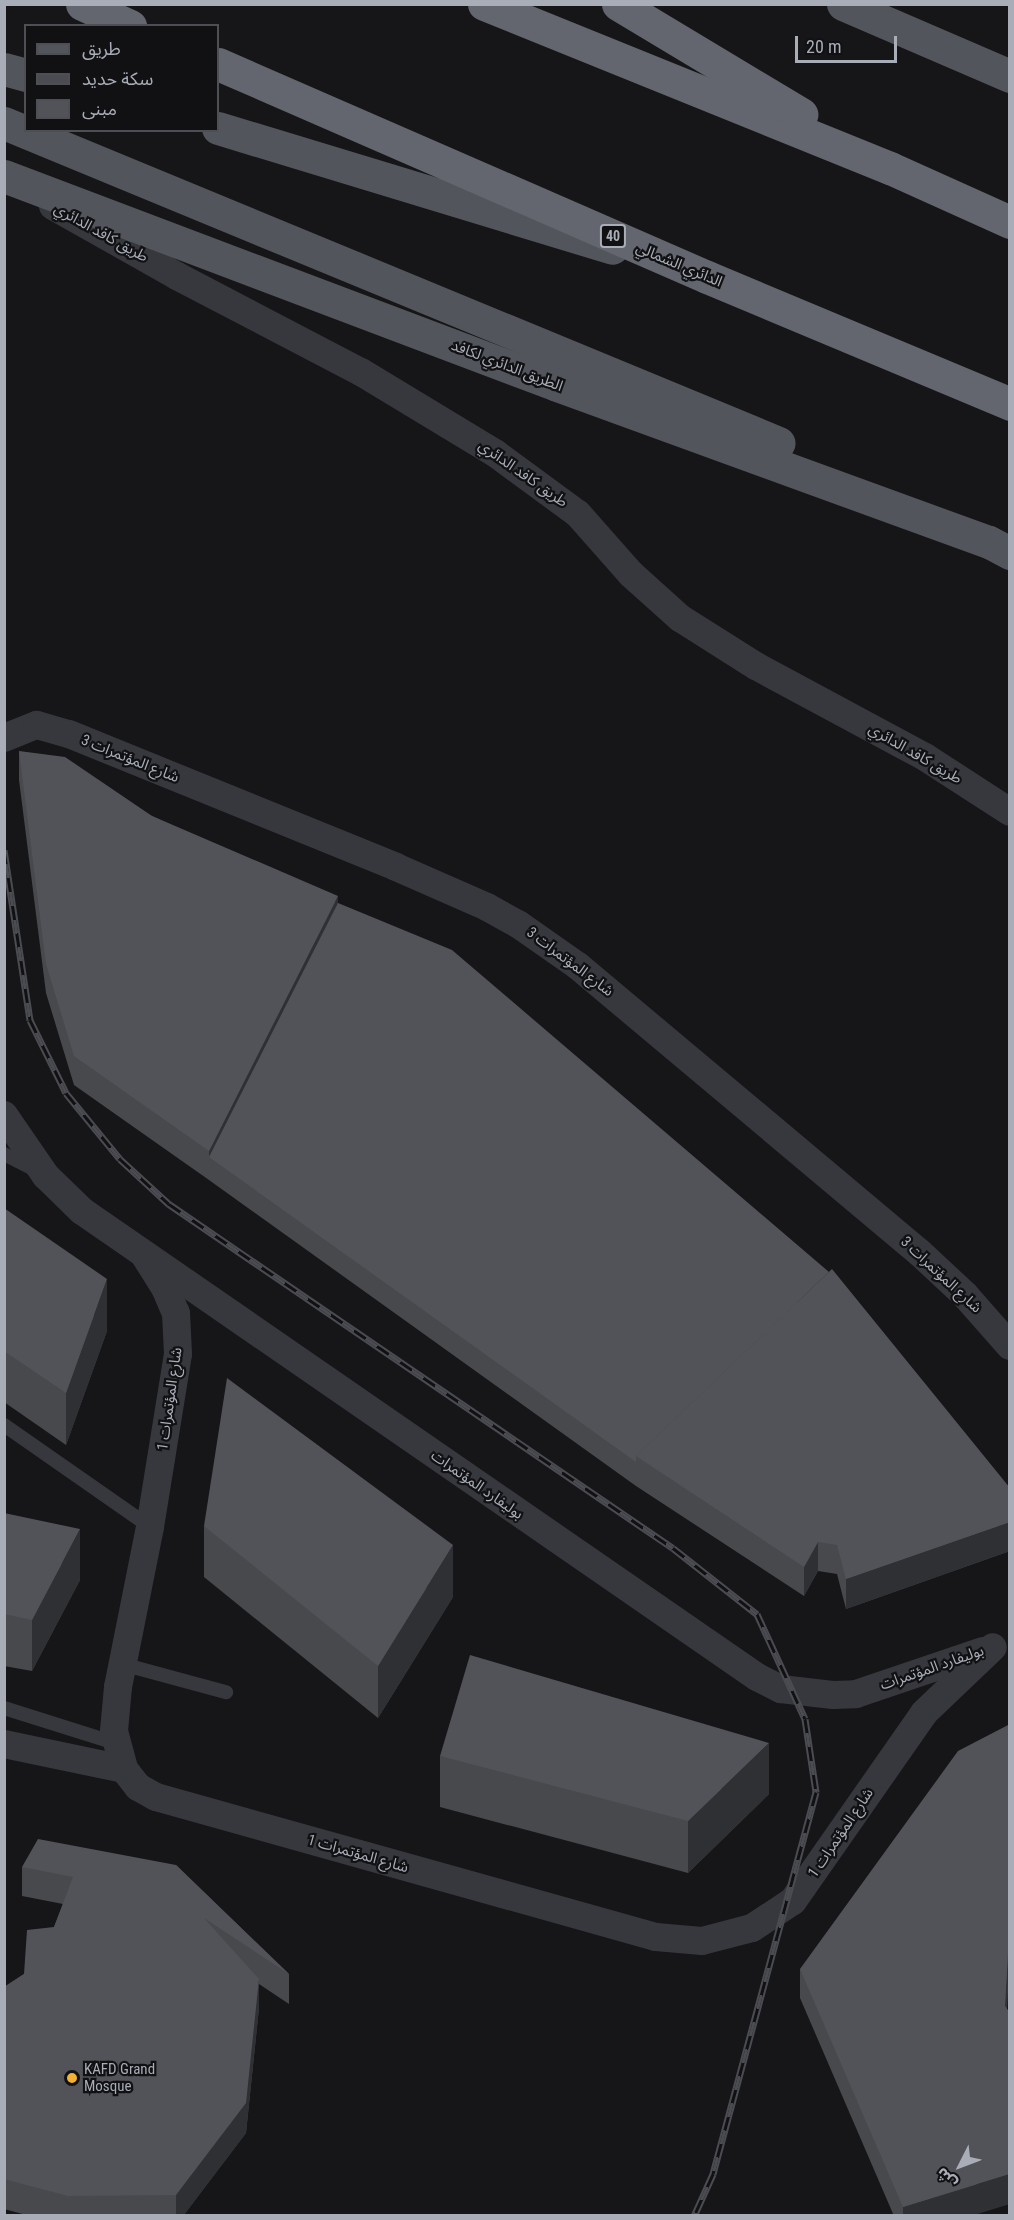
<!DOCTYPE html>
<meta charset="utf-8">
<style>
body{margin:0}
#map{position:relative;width:1014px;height:2220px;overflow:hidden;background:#161618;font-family:"Roboto Condensed","Noto Sans Arabic",sans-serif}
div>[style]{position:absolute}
.lane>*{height:14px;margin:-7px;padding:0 7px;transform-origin:7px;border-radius:7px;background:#37383d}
.street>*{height:28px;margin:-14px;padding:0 14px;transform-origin:14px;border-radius:14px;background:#37383d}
.primary>*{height:33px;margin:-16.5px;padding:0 16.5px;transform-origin:16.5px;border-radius:16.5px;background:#53555c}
.highway>*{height:33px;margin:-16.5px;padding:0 16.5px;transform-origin:16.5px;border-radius:16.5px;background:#63666e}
.rail>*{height:7px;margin-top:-3.5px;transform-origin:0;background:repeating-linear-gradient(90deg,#111113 0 14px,#4a4c52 0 28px);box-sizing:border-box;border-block:2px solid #4a4c52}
.wall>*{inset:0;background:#47494d}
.shaded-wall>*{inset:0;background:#2f3033}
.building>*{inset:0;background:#525359}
.dots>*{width:16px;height:16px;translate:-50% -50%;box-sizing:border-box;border:3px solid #111113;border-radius:50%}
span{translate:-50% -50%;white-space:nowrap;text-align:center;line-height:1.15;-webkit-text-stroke:4.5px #111113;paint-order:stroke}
.shield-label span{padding:2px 4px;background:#111113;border:2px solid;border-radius:4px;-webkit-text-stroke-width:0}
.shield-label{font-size:14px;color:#a8adb8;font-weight:700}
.street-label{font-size:15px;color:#a8adb8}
.poi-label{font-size:15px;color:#a8adb8}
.left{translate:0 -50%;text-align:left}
.frame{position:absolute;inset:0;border:6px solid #a8adb8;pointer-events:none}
.legend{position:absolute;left:24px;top:24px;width:195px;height:108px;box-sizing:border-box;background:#111113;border:2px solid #4d4f55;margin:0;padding:8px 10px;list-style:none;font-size:18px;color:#a8adb8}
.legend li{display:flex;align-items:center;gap:12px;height:30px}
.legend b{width:30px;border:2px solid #4d4f55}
.north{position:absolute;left:930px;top:2136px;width:60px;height:60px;-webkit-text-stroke:4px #111113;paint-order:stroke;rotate:228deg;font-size:16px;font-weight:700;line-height:24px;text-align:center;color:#a8adb8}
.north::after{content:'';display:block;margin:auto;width:21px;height:27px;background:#a8adb8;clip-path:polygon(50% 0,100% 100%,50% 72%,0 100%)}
.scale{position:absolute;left:795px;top:36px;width:102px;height:27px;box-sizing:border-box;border:3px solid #a8adb8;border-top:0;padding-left:8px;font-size:18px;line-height:21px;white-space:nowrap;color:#a8adb8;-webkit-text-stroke:4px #111113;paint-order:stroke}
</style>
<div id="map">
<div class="lane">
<i style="left:4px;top:1154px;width:31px;rotate:27deg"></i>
<i style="left:4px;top:1425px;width:178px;rotate:34.9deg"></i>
<i style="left:122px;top:1664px;width:108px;rotate:15.1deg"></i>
<i style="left:4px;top:1708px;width:116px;rotate:17.5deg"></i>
</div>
<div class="street">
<i style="left:53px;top:206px;width:142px;rotate:29.4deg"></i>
<i style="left:177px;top:276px;width:208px;rotate:27.6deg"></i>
<i style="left:361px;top:372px;width:157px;rotate:31.2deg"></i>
<i style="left:495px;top:453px;width:103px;rotate:36.3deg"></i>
<i style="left:578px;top:514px;width:80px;rotate:48.5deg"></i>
<i style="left:631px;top:574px;width:66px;rotate:41.9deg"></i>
<i style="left:680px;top:618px;width:90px;rotate:32.3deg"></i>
<i style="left:756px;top:666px;width:192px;rotate:28.3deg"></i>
<i style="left:925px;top:757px;width:101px;rotate:32.9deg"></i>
<i style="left:4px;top:738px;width:35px;rotate:-22deg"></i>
<i style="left:37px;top:725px;width:33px;rotate:16deg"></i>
<i style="left:69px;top:734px;width:353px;rotate:22.1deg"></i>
<i style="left:396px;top:867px;width:99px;rotate:23.7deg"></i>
<i style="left:487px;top:907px;width:35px;rotate:29deg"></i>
<i style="left:518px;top:924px;width:73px;rotate:35deg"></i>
<i style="left:578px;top:966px;width:446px;rotate:40deg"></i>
<i style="left:920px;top:1253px;width:62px;rotate:43deg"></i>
<i style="left:965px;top:1295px;width:68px;rotate:48.6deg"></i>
<i style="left:4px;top:1115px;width:74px;rotate:55.5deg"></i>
<i style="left:46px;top:1176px;width:50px;rotate:44.2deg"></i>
<i style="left:82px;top:1211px;width:820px;rotate:34.62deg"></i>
<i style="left:757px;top:1677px;width:27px;rotate:27deg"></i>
<i style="left:781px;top:1689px;width:52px;rotate:6.6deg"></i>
<i style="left:833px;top:1695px;width:23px;rotate:-2deg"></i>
<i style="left:856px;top:1694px;width:134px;rotate:-18.7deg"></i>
<i style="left:145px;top:1256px;width:40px;rotate:58deg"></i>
<i style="left:166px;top:1290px;width:25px;rotate:67deg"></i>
<i style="left:176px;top:1313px;width:41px;rotate:87.2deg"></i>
<i style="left:178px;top:1354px;width:175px;rotate:99.2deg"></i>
<i style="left:150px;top:1527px;width:163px;rotate:101.3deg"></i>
<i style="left:118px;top:1687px;width:44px;rotate:95.2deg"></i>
<i style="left:114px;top:1731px;width:39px;rotate:75deg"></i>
<i style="left:124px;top:1769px;width:23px;rotate:52deg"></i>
<i style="left:138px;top:1787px;width:21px;rotate:29deg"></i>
<i style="left:156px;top:1797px;width:519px;rotate:15.64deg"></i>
<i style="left:656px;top:1937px;width:46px;rotate:5deg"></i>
<i style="left:702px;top:1941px;width:52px;rotate:-14.6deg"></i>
<i style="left:752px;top:1928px;width:49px;rotate:-33.4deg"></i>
<i style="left:793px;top:1901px;width:229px;rotate:-55.1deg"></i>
<i style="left:924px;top:1713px;width:95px;rotate:-43.7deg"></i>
<i style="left:4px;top:1744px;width:123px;rotate:11.8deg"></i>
</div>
<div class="primary">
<i style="left:843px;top:4px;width:182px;rotate:23.3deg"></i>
<i style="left:4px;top:69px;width:23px;rotate:15deg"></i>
<i style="left:4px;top:123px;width:838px;rotate:22.44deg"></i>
<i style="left:218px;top:128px;width:412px;rotate:16.9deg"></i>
<i style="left:4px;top:176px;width:591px;rotate:20.7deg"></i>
<i style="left:557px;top:385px;width:460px;rotate:20deg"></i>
<i style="left:989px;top:542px;width:24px;rotate:28deg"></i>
</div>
<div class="highway">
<i style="left:82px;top:4px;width:53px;rotate:24.6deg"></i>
<i style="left:484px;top:4px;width:438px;rotate:22deg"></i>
<i style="left:890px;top:168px;width:132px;rotate:24.2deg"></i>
<i style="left:618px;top:4px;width:214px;rotate:31deg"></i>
<i style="left:218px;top:64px;width:533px;rotate:23.54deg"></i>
<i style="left:707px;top:277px;width:329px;rotate:22.7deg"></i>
</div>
<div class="rail">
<i style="left:4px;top:850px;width:172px;rotate:81.3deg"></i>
<i style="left:30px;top:1020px;width:81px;rotate:63.7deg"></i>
<i style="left:66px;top:1093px;width:85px;rotate:50.7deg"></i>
<i style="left:120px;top:1159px;width:67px;rotate:42.6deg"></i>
<i style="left:169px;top:1204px;width:610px;rotate:34.32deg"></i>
<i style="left:673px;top:1548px;width:107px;rotate:38.2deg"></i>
<i style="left:757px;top:1614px;width:115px;rotate:65.4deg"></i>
<i style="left:805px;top:1719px;width:74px;rotate:81.4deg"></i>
<i style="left:816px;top:1792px;width:396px;rotate:105.1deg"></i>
<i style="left:713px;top:2174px;width:46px;rotate:114.3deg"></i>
</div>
<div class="wall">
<i style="clip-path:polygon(19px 751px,152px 816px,338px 903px,1010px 1488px,1010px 1551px,846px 1609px,837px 1574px,818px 1571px,804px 1596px,636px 1486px,209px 1180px,74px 1085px,46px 993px,19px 780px)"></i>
<i style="clip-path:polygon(4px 1208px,107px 1331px,66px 1445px,4px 1402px)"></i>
<i style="clip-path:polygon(4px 1513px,80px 1580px,32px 1671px,4px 1666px)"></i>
<i style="clip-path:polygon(204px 1526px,453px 1597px,378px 1718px,204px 1577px)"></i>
<i style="clip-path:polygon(440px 1756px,769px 1794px,688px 1873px,440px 1807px)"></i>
<i style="clip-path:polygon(176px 1865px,289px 1974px,289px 2004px,259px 1984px,259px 2008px,246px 2133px,183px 2216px,30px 2216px,4px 2209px,4px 1987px,24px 1974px,54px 1927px,63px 1904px,22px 1896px,22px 1867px)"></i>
<i style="clip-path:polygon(1010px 1947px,1007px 2008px,971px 2216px,894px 2216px,800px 1998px,800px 1969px)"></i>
</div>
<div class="shaded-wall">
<i style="clip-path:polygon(338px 896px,338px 926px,209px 1157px,209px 1151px)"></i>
<i style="clip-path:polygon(107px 1279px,107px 1331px,66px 1445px,66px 1393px)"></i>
<i style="clip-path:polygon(1010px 1522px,1010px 1551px,846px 1609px,846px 1579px)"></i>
<i style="clip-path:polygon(80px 1529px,80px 1580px,32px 1671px,32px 1620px)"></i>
<i style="clip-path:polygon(818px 1542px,818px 1571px,804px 1596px,804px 1567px)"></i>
<i style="clip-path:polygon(453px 1545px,453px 1597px,378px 1718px,378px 1666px)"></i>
<i style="clip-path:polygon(769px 1743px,769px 1794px,688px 1873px,688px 1821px)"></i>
<i style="clip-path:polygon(1010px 1917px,1010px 1947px,1005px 2036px,1005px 2006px)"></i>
<i style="clip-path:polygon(259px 1979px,259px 2008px,246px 2133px,183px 2216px,176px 2216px,176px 2195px)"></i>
<i style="clip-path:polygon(1010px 2174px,1010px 2204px,971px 2216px,903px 2216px,903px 2207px)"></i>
</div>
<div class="building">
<i style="clip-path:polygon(19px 751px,65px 757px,152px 816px,338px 896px,209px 1151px,74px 1056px,46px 964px)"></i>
<i style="clip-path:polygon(338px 903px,452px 950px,829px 1272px,636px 1456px,636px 1462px,209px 1157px)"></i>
<i style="clip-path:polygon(4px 1208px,107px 1279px,66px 1393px,4px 1351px)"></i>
<i style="clip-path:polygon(832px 1269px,1010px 1488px,1010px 1522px,846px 1579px,837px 1545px,818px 1542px,804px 1567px,636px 1456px)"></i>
<i style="clip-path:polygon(227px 1378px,453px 1545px,378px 1666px,204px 1526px)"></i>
<i style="clip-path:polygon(4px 1513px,80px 1529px,32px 1620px,4px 1614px)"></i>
<i style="clip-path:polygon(470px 1655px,769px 1743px,688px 1821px,440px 1756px)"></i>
<i style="clip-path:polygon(1010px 1724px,1010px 1917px,1005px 2006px,1010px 2013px,1010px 2174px,903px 2207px,800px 1969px,958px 1751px)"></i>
<i style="clip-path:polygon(38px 1839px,176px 1865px,289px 1974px,204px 1918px,259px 1979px,246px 2103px,176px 2195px,68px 2196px,4px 2179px,4px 1987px,24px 1974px,27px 1930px,54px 1927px,73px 1877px,22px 1867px)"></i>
</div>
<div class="dots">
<i style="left:72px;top:2078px;background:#f2b134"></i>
</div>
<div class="shield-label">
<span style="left:613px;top:236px">40</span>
</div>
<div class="street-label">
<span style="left:101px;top:233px;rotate:29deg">طريق كافد الدائري</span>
<span style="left:679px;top:265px;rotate:23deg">الدائري الشمالي</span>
<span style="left:507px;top:366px;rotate:21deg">الطريق الدائري لكافد</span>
<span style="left:523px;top:474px;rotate:35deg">طريق كافد الدائري</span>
<span style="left:915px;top:754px;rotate:30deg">طريق كافد الدائري</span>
<span style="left:130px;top:759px;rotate:22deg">شارع المؤتمرات 3</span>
<span style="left:570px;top:962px;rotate:37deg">شارع المؤتمرات 3</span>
<span style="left:941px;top:1275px;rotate:43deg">شارع المؤتمرات 3</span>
<span style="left:170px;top:1399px;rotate:-82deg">شارع المؤتمرات 1</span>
<span style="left:477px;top:1485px;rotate:35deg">بوليفارد المؤتمرات</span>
<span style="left:932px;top:1668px;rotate:-19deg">بوليفارد المؤتمرات</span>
<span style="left:841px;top:1833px;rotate:-56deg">شارع المؤتمرات 1</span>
<span style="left:358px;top:1854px;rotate:16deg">شارع المؤتمرات 1</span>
</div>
<div class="poi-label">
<span class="left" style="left:84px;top:2078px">KAFD Grand<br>Mosque</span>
</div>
<div class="frame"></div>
<ul class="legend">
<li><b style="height:8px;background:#53555c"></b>طريق</li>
<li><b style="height:8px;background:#4a4c52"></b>سكة حديد</li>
<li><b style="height:16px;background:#525359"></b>مبنى</li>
</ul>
<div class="north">ش</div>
<div class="scale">20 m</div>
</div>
